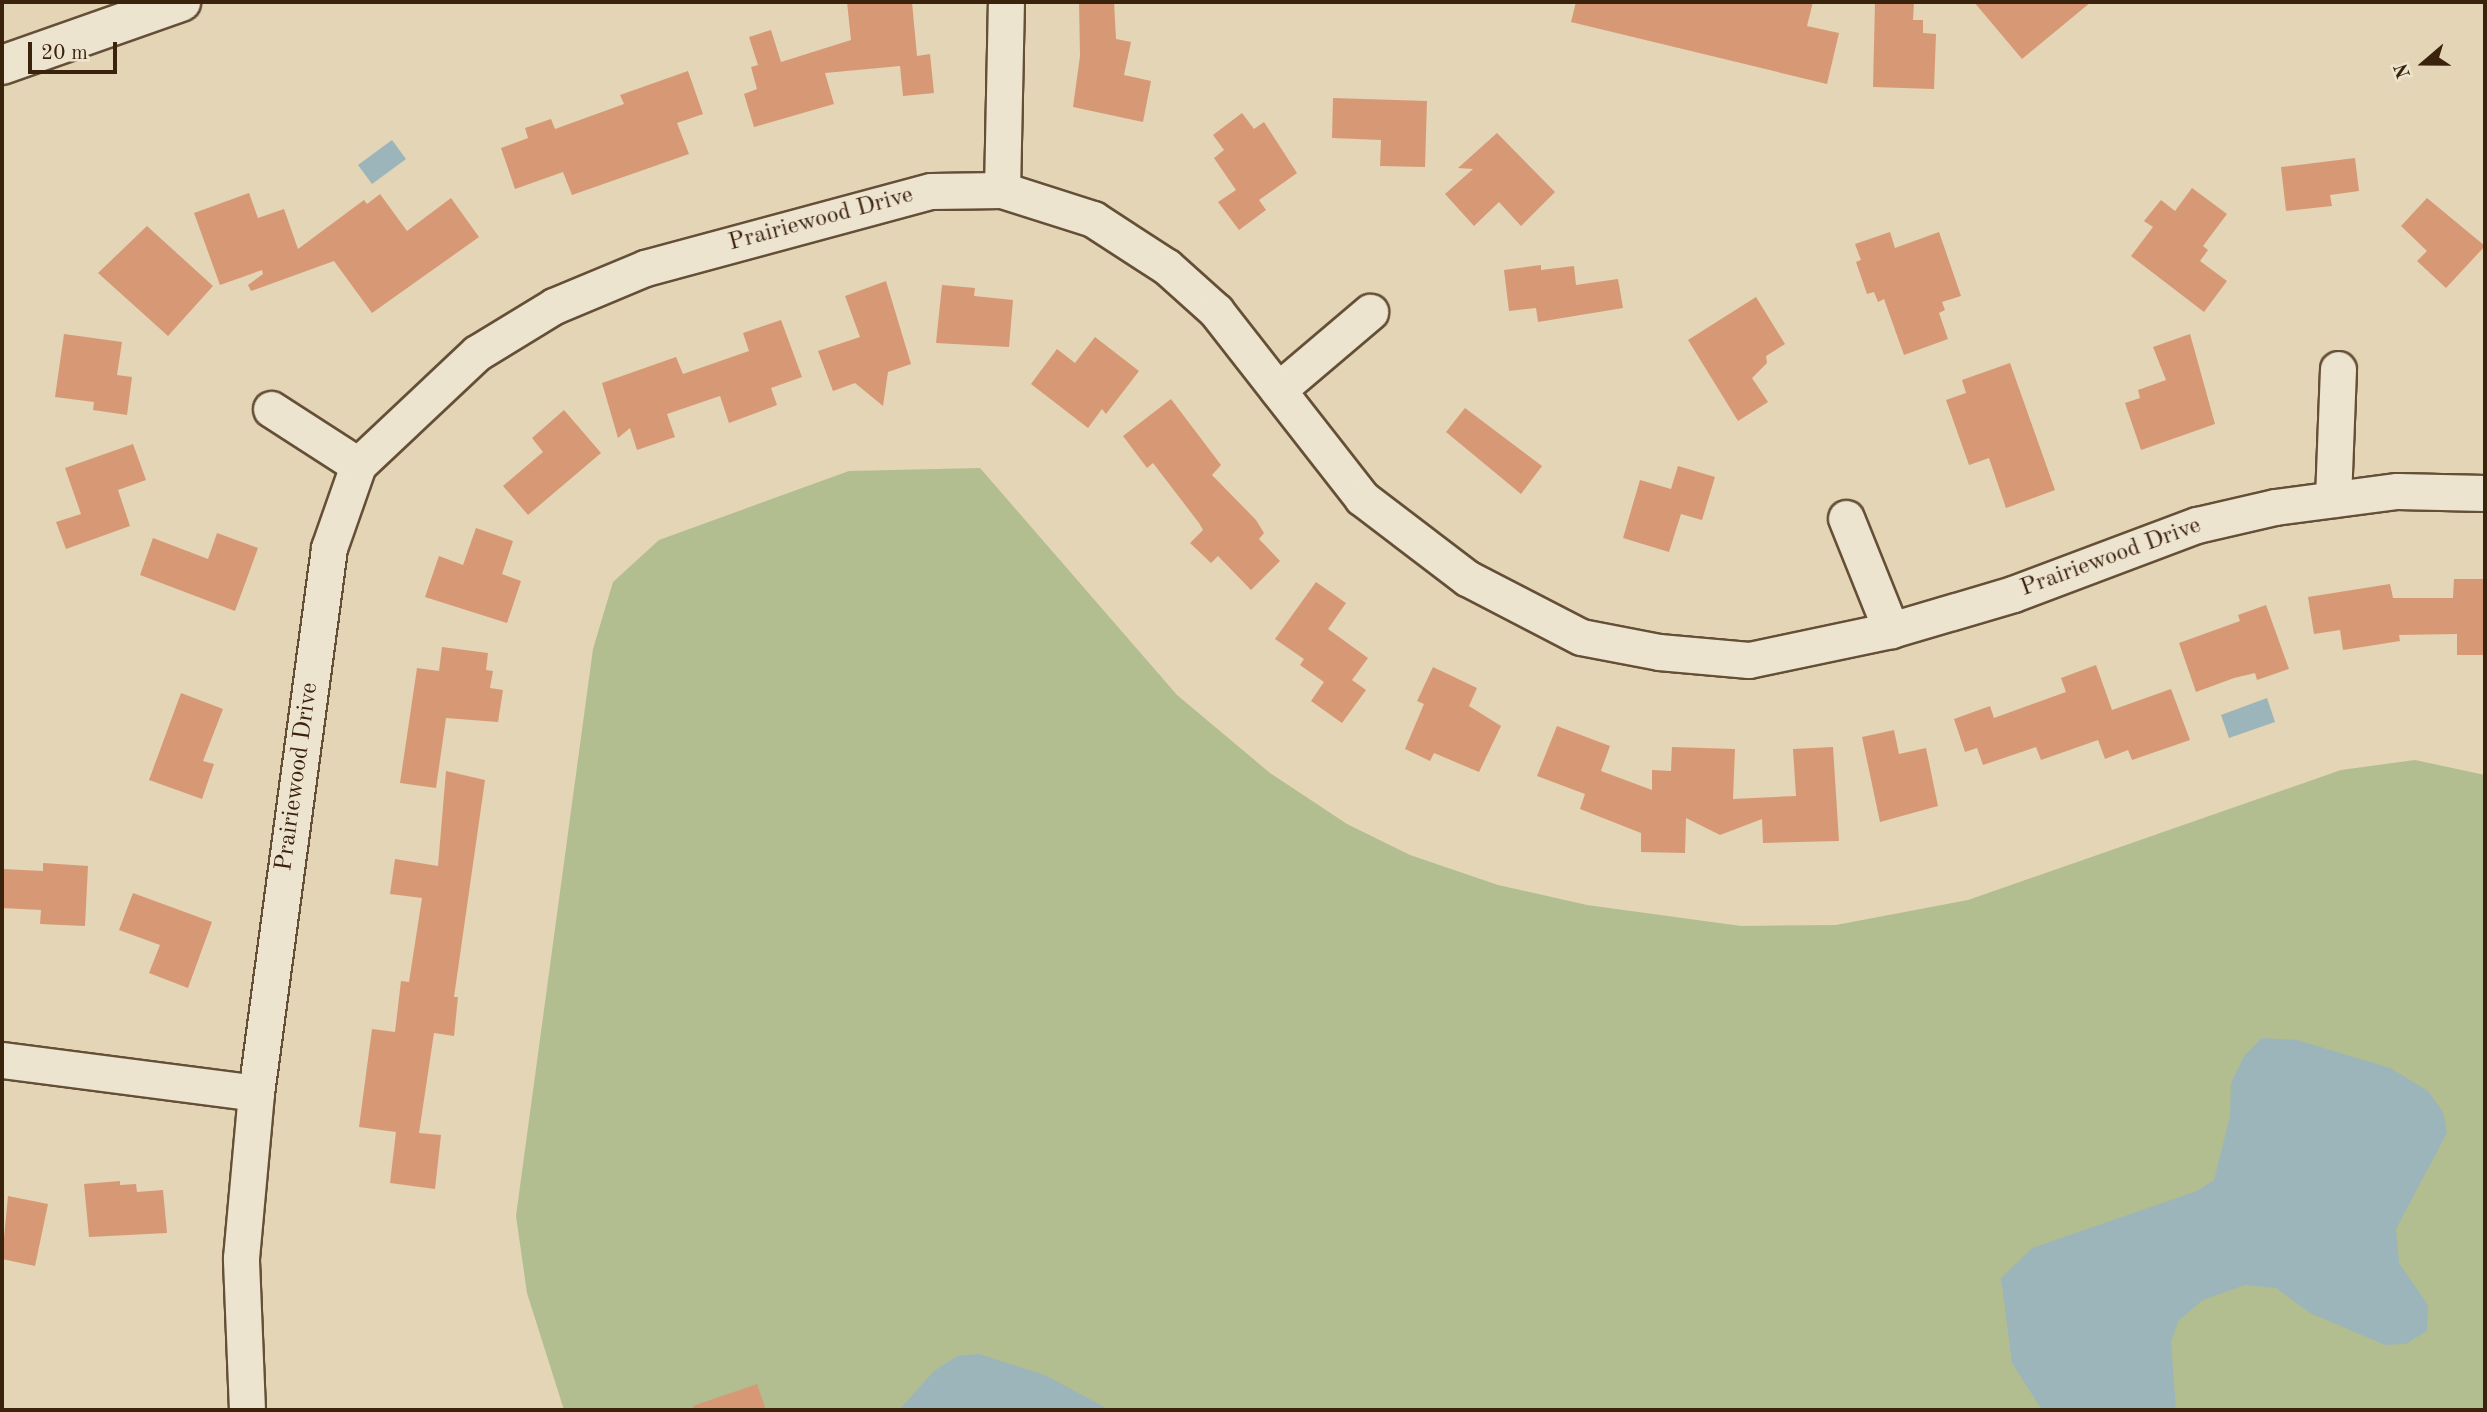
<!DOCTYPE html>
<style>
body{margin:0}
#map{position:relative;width:2487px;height:1412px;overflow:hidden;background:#e3d5b5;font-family:"Old Standard TT",serif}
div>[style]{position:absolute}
.green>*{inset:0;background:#b2be8f}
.water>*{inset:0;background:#9cb5ba}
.building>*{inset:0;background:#d79975}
.roads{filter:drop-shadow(2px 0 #654f37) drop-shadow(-2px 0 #654f37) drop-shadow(0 2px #654f37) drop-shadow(0 -2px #654f37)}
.street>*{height:35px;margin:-17.5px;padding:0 17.5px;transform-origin:17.5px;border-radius:17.5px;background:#ede4cf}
.secondary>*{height:38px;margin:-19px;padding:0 19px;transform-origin:19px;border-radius:19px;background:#ede4cf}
span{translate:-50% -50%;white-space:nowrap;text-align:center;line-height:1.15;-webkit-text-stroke:6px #ede4cf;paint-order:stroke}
.street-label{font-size:24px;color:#3b220d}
.frame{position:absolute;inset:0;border:4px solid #3b220d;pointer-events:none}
.north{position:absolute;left:2389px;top:28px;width:70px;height:70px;-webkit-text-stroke:5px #ede4cf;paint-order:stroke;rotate:250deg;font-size:19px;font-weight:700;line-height:28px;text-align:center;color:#3b220d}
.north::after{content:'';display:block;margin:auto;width:24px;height:32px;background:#3b220d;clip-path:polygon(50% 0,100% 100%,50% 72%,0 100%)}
.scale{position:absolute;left:28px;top:42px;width:89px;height:32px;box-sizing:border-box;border:4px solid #3b220d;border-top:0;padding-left:9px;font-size:21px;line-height:24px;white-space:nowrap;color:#3b220d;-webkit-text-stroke:5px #ede4cf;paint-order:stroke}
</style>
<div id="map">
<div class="green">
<i style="clip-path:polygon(980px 468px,1177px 695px,1270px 773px,1347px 824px,1410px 855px,1498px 885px,1587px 905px,1741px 926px,1836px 925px,1968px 900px,2341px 770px,2415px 760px,2485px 775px,2485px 1410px,564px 1410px,527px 1293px,516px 1216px,593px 649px,613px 582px,659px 540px,849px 471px)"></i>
</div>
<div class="water">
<i style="clip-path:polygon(392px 140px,406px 159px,372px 184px,358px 165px)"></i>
<i style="clip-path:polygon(2267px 698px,2275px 722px,2229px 738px,2221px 715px)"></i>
<i style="clip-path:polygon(2262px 1038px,2297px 1040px,2390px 1068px,2428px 1091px,2443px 1112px,2447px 1133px,2396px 1229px,2399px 1263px,2428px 1305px,2427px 1331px,2406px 1344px,2385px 1345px,2310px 1313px,2276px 1288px,2245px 1285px,2203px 1300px,2179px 1320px,2171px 1341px,2176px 1410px,2042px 1410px,2012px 1363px,2001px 1278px,2032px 1248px,2197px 1191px,2214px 1180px,2230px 1116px,2231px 1083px,2244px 1056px)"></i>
<i style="clip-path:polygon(979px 1354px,1045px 1375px,1110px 1410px,899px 1410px,934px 1371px,957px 1356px)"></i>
</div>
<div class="building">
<i style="clip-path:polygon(847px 2px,912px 2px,917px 56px,930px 54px,934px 93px,903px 96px,900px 66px,825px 73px,834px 104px,754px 127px,744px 94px,757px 89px,751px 67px,758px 65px,749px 37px,771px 30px,781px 62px,851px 40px)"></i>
<i style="clip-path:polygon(1079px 2px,1114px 2px,1116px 39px,1131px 42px,1124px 75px,1151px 81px,1143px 122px,1073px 107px,1080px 56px)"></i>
<i style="clip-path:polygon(1576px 2px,1813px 2px,1807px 26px,1839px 33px,1827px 84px,1571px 22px)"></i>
<i style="clip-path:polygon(1875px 2px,1914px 2px,1913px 20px,1923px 20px,1923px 33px,1936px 34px,1934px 89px,1873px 87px)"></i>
<i style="clip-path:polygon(1974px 2px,2091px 2px,2022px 59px)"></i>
<i style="clip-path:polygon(688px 71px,703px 114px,677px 123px,689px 154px,572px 195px,563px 172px,515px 189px,501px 148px,528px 138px,525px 128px,551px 119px,555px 129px,624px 104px,620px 95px)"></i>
<i style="clip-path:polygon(1333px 98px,1427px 101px,1425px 167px,1380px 166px,1381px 140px,1332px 138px)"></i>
<i style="clip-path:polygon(1242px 113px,1254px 129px,1264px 122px,1297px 173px,1259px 200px,1266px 210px,1239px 230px,1218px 202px,1236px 190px,1214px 158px,1224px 150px,1213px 135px)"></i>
<i style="clip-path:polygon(1497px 133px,1555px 192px,1521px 226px,1499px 202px,1474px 226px,1445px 194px,1473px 169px,1458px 168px)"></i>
<i style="clip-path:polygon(2355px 158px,2359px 191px,2330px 195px,2332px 206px,2286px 211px,2281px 167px)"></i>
<i style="clip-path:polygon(2192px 188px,2227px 214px,2203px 246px,2208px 250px,2200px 261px,2227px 281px,2204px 312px,2131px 256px,2153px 227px,2144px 221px,2161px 200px,2175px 211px)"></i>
<i style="clip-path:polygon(249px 193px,258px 218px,284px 209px,298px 249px,364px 200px,367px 204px,380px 194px,407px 231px,451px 198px,479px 237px,372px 313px,334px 261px,251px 291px,248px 285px,263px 274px,262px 270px,220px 285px,194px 213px)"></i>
<i style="clip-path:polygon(2427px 198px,2485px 246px,2446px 288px,2417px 261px,2427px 251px,2401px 226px)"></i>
<i style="clip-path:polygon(147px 226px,213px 286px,168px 336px,98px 273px)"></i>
<i style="clip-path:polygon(1890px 232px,1895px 248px,1939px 232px,1961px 296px,1942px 302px,1945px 310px,1939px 313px,1948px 339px,1904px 355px,1884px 299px,1878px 302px,1874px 292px,1867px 294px,1856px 262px,1861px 260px,1855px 244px)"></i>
<i style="clip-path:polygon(1541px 265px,1541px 270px,1574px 266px,1576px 285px,1618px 279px,1623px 308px,1538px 322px,1536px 308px,1509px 311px,1504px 270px)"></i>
<i style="clip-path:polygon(886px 281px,911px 364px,888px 372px,883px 406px,855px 383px,833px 391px,818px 351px,860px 337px,845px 296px)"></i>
<i style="clip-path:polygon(942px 285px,975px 288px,974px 296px,1013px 300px,1009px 347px,936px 343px)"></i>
<i style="clip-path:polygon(1756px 297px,1785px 344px,1766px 356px,1767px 363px,1752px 378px,1768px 402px,1738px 421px,1688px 340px)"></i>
<i style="clip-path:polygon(781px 320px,802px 377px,771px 388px,777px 405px,729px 423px,720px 396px,667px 414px,675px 437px,637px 450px,630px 428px,618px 438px,602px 383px,676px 357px,683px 374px,749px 351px,743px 333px)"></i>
<i style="clip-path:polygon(64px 334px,122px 342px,117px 375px,132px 377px,127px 415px,93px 410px,94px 402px,55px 397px)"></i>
<i style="clip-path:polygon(2190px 334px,2215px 424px,2141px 450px,2125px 403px,2140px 398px,2138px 390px,2166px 380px,2153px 347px)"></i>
<i style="clip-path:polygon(1095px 337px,1139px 371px,1106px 414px,1102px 409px,1088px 428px,1031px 384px,1057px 349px,1075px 363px)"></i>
<i style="clip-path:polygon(2010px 363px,2055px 490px,2006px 508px,1989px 458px,1969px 465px,1946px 400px,1966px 393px,1962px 380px)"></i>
<i style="clip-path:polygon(1171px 399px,1221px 465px,1212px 475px,1256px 520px,1264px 533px,1259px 539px,1280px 561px,1251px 590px,1218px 556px,1211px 563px,1190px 543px,1203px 530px,1199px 523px,1153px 463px,1147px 468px,1123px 436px)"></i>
<i style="clip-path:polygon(1465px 408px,1542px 466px,1521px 494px,1446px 432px)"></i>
<i style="clip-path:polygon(564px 410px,601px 453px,528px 515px,503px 486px,543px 452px,532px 438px)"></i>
<i style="clip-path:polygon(133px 444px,146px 480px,118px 490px,130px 526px,66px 549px,56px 522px,81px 514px,65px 468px)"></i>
<i style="clip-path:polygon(1678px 466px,1715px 477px,1702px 520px,1681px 514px,1669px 552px,1623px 538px,1640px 480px,1671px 489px)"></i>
<i style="clip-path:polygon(476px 528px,513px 541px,502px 574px,521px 581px,507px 623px,425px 597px,439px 556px,463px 565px)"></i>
<i style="clip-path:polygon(217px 533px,258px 548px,235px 611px,140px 575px,153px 538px,208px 559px)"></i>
<i style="clip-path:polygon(2454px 579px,2485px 579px,2485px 655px,2457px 655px,2457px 634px,2399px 635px,2400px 641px,2343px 650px,2340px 630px,2314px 634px,2308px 597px,2390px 584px,2393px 598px,2453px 598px)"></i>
<i style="clip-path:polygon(1316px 582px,1346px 603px,1328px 629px,1368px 658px,1352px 680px,1366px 690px,1342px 723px,1311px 701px,1324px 682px,1300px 665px,1304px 659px,1275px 639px)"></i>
<i style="clip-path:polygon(2266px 605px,2289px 669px,2257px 680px,2255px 673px,2234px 678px,2196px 692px,2179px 643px,2240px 621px,2238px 615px)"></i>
<i style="clip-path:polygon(442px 647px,488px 653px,486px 670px,493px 671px,490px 688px,503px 690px,498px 722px,446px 718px,436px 788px,400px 783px,417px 668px,439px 671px)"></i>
<i style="clip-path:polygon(2096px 665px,2112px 710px,2171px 689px,2190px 740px,2132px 760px,2128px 750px,2105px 759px,2098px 740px,2041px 760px,2036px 747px,1983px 765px,1977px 748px,1965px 752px,1954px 719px,1990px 706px,1994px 718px,2066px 692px,2061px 678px)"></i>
<i style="clip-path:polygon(1433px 667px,1477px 688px,1469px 706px,1501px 726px,1479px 772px,1434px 753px,1430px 761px,1405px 749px,1424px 704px,1417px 701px)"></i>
<i style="clip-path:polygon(181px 693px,223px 709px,203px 761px,214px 764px,202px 799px,149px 780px)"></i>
<i style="clip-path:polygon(1557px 726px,1610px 746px,1601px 771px,1652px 790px,1652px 770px,1671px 771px,1672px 747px,1735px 749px,1733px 799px,1796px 796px,1793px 749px,1833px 747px,1839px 841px,1763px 843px,1762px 819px,1720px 835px,1686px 818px,1685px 853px,1641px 852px,1641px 833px,1580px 809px,1585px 794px,1537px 776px)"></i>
<i style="clip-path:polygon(1894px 730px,1899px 754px,1926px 748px,1938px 806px,1880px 822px,1862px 737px)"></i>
<i style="clip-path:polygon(446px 771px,485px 780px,454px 997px,458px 997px,454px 1036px,434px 1033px,419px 1133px,441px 1135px,435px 1189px,390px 1183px,396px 1132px,359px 1127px,372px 1029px,395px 1032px,401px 981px,409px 982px,422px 898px,390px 894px,395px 859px,438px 866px)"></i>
<i style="clip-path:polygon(43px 863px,88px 866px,85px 926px,40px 924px,41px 910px,2px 908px,3px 869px,43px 871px)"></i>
<i style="clip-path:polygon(133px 893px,212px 922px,188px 988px,149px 973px,160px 945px,119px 930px)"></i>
<i style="clip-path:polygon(120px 1181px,120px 1185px,136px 1184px,137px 1192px,163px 1190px,167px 1233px,89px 1237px,84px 1184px)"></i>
<i style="clip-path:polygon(8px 1196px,48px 1204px,35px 1266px,2px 1259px)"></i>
<i style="clip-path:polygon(757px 1384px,766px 1410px,694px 1410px,693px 1406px)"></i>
</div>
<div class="roads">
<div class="street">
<i style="left:1002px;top:190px;width:188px;rotate:-88.8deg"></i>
<i style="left:1278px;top:390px;width:121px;rotate:-40.3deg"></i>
<i style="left:271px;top:409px;width:103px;rotate:32.8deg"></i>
<i style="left:2333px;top:499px;width:130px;rotate:-87.8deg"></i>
<i style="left:1846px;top:518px;width:121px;rotate:68.1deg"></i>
<i style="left:2px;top:1060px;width:256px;rotate:7.4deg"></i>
<i style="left:247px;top:1410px;width:152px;rotate:-92.3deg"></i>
<i style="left:241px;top:1258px;width:166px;rotate:-84.8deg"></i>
<i style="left:256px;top:1093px;width:550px;rotate:-82.37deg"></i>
<i style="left:329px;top:548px;width:88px;rotate:-70.7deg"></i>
<i style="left:358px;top:465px;width:163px;rotate:-43.3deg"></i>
<i style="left:477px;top:353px;width:90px;rotate:-31.4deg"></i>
<i style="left:554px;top:306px;width:99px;rotate:-22.7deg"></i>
<i style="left:645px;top:268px;width:296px;rotate:-15.1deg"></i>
<i style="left:931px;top:191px;width:71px;rotate:-0.8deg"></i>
<i style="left:1002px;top:190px;width:96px;rotate:17.7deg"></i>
<i style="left:1093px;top:219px;width:88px;rotate:33deg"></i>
<i style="left:1167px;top:267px;width:66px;rotate:41.9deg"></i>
<i style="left:1216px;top:311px;width:237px;rotate:52deg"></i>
<i style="left:1362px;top:498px;width:132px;rotate:37.3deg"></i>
<i style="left:1467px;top:578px;width:128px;rotate:27.4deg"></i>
<i style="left:1581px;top:637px;width:79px;rotate:10.9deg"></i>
<i style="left:1659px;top:652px;width:90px;rotate:5.1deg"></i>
<i style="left:1749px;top:660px;width:145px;rotate:-11.9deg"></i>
<i style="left:1891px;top:630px;width:127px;rotate:-16.4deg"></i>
<i style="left:2013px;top:594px;width:197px;rotate:-20.6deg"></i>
<i style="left:2197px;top:525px;width:80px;rotate:-13deg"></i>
<i style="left:2275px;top:507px;width:123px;rotate:-7.5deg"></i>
<i style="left:2397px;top:491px;width:88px;rotate:1.3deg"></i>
</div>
<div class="secondary">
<i style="left:2px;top:65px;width:190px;rotate:-19.4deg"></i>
</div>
</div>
<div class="street-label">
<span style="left:821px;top:220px;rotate:-15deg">Prairiewood Drive</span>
<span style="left:2111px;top:558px;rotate:-20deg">Prairiewood Drive</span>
<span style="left:298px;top:777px;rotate:-82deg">Prairiewood Drive</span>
</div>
<div class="frame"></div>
<div class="north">N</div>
<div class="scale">20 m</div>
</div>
